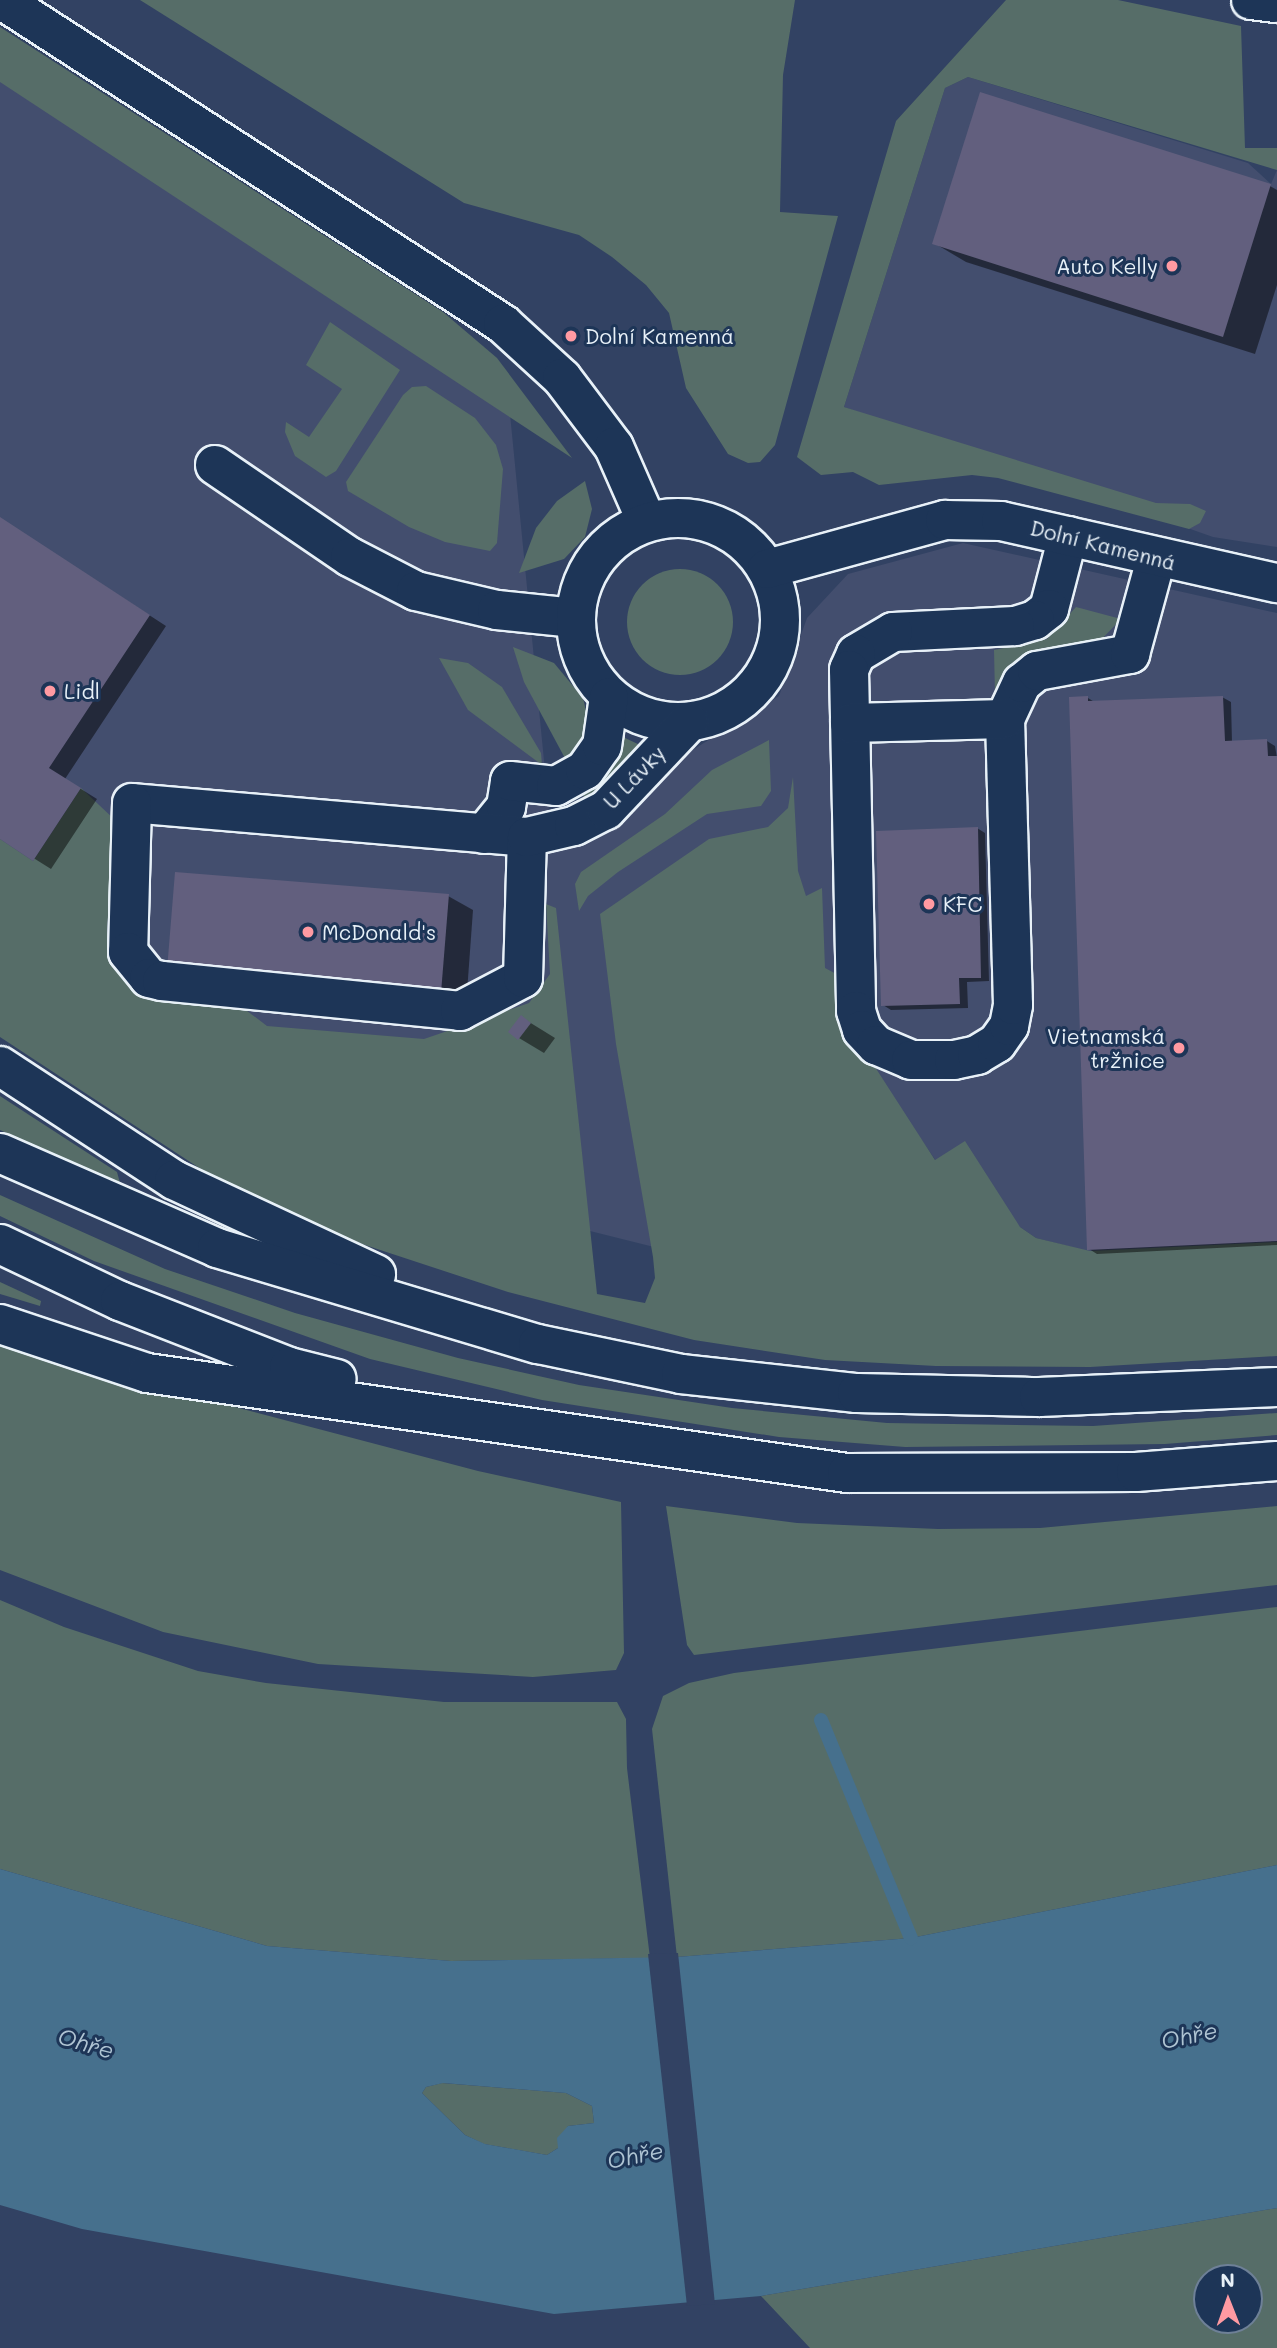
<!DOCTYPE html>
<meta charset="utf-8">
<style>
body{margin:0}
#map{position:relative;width:1277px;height:2348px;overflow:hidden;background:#324263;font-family:Mali,sans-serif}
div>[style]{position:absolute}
.built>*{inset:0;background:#434e6e}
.green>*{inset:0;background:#566d68}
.round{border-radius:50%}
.water>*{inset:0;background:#46708d}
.pier>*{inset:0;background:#324263}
.shadow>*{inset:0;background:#0007}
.stream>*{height:14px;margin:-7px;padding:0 7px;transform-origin:7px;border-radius:7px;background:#46708d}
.building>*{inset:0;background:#625f7e}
.roads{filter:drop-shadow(2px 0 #e8f1f8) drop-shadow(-2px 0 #e8f1f8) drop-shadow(0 2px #e8f1f8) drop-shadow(0 -2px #e8f1f8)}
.minor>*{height:38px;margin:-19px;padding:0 19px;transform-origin:19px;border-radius:19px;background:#1d3557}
.minor>.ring{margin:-19px;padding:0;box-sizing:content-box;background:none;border:38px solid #1d3557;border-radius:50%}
.highway>*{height:38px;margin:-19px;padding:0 19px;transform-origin:19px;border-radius:19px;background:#1d3557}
.dots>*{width:19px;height:19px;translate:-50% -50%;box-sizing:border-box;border:4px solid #1d3557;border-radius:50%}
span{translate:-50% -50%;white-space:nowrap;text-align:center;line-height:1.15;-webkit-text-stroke:6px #1d3557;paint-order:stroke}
.poi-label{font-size:21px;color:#e8f1f8}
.right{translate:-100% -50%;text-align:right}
.left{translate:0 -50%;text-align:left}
.street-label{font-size:21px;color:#e8f1f8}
.water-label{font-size:23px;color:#afc4d3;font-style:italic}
.north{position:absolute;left:1193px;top:2264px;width:70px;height:70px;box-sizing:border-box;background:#1d3557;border:2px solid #6e8097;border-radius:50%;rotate:359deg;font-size:19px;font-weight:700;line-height:28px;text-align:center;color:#e8f1f8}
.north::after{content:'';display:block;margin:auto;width:24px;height:32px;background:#ff9aa2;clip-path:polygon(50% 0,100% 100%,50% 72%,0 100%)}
</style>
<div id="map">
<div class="built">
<i style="clip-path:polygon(0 54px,510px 414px,553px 852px,628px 815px,683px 756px,779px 696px,807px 618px,848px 574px,963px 543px,1277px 613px,1277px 1290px,1247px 1292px,1036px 1238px,947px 1177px,875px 1072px,678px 1253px,570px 1226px,0 920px)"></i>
<i style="clip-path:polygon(968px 77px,1248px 163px,1271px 184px,1277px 170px,1277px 547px,1213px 537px,844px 407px,945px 88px)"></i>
</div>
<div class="green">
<i style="clip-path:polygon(140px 0,795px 0,783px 75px,780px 212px,838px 216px,775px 445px,760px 462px,748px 463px,728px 454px,686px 388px,669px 313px,646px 285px,612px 257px,579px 235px,464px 203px)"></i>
<i style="clip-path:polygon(1006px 0,1118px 0,1241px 26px,1245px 148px,1277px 148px,1277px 170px,968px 77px,945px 88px,844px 407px,1156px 503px,1190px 504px,1206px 511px,1200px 523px,1189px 529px,998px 478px,972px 475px,879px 485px,853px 472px,821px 475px,797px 457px,896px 121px)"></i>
<i style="clip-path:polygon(0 27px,443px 312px,497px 358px,572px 458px,0 82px)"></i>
<i style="clip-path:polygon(330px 322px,400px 370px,336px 471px,326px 477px,295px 456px,285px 432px,286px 422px,309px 437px,342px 389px,306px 365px)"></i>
<i style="clip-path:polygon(426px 386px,475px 418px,496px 445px,503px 469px,497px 543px,490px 551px,445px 542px,409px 527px,348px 491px,346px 482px,403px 395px,412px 387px)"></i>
<i style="clip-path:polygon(585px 481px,592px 509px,585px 537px,564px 559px,519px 573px,536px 528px,557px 501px)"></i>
<i class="round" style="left:627px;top:569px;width:106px;height:106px"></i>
<i style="clip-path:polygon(1076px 607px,1121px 619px,1100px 641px,1043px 648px,1027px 655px,995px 696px,994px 650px,1047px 639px)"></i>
<i style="clip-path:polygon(513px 647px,554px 663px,583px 698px,591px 732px,567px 762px,524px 682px)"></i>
<i style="clip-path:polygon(439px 658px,468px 663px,502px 687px,541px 753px,542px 765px,468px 710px)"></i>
<i style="clip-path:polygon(623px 737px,640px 745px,585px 806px,583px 792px,614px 759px)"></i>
<i style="clip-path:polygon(769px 740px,771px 791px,761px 806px,707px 814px,618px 872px,588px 896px,579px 911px,575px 884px,581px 872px,665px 814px,712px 770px)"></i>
<i style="clip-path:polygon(793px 777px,798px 871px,806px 896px,822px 888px,825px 968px,840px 976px,855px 1036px,935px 1160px,965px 1141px,1020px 1227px,1036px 1238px,1090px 1251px,1277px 1242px,1277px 1356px,1090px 1367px,936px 1366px,825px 1360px,694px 1340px,508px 1292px,362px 1244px,264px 1204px,213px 1177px,0 1037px,0 839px,33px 861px,81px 788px,115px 820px,107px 931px,111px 956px,242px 1007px,267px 1026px,424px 1039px,529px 1003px,550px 974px,546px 904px,556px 908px,597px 1294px,645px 1303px,655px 1278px,653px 1257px,616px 1044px,600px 914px,709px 839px,768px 827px,788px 808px)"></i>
<i style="clip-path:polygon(0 1096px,117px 1172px,120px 1183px,0 1130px)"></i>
<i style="clip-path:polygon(0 1195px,165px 1269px,295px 1313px,458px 1358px,579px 1385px,732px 1408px,887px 1423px,1093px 1426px,1277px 1413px,1277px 1435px,1165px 1444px,905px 1447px,779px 1437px,542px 1400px,370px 1359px,94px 1261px,0 1216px)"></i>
<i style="clip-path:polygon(0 1282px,41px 1301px,40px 1306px,0 1294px)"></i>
<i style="clip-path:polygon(0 1345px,478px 1471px,621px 1502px,624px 1653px,616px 1670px,533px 1677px,318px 1664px,163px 1632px,0 1570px)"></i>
<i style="clip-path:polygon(666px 1506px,797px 1523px,938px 1529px,1040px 1528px,1277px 1506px,1277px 1585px,694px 1655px,687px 1645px)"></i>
<i style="clip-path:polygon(0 1600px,64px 1627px,198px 1671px,266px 1683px,444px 1702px,617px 1702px,626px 1719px,627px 1768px,650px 1958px,451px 1961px,267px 1946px,0 1869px)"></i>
<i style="clip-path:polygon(1277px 1607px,1277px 1865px,911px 1938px,677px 1957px,652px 1729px,663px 1696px,689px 1683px,734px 1673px)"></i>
<i style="clip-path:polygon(442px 2083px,566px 2093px,592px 2106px,594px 2123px,568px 2126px,558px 2148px,547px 2155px,484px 2144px,465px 2135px,422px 2093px,426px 2087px)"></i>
<i style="clip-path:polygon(evenodd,1277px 2208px,1277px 2348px,810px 2348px,761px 2296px,1277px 2208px,1207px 2278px,1249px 2278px,1249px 2320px,1207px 2320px,1207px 2278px)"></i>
</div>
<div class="water">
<i style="clip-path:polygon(evenodd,1277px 1865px,1277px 2208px,761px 2296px,554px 2314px,82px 2229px,0 2205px,0 1869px,267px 1946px,451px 1961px,677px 1957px,911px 1938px,1277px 1865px,443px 2083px,566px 2093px,592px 2106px,594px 2123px,568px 2126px,557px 2138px,558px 2148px,547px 2155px,485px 2144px,465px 2135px,422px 2093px,426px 2087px,443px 2083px)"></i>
</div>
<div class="pier">
<i style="clip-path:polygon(678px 1953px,715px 2304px,687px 2306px,648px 1954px)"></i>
</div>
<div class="shadow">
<i style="clip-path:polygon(1270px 186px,1277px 190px,1277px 285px,1255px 354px,966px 262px,934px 243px)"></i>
<i style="clip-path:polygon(0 518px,166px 626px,65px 779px,97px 799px,51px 869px,0 837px)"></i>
<i style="clip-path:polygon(1222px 697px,1231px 702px,1232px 742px,1267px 741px,1275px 746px,1277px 758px,1277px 1245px,1097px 1254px,1089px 1249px,1088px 698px,1096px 703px)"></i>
<i style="clip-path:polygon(977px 828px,985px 833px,989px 981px,967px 982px,968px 1008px,891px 1010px,883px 1005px)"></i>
<i style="clip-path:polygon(448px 896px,473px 910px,466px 1006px,341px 1002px)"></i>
<i style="clip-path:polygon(521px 1017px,555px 1038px,544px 1053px,519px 1038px)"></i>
</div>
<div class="stream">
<i style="left:821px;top:1720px;width:236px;rotate:67.6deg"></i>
</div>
<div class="building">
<i style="clip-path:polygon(980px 92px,1271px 184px,1223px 337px,932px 244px)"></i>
<i style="clip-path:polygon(0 517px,150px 615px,49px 768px,81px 788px,33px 861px,0 839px)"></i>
<i style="clip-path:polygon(1088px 696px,1088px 701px,1223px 696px,1225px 741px,1267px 739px,1268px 756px,1277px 756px,1277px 1241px,1087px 1250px,1069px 697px)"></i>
<i style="clip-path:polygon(978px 827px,981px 978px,959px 978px,960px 1004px,881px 1006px,876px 831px)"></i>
<i style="clip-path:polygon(175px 872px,449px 894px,441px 993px,167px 970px)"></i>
<i style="clip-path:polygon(521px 1015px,531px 1023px,518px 1040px,508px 1032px)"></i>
</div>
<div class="roads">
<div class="minor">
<i style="left:2px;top:0;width:597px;rotate:32.89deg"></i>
<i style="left:503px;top:324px;width:80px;rotate:42.5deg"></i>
<i style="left:562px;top:378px;width:86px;rotate:53deg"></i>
<i style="left:614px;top:447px;width:82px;rotate:66.3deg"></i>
<i style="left:1251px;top:0;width:26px;rotate:7deg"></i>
<i style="left:215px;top:465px;width:163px;rotate:34.3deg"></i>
<i style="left:350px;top:557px;width:74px;rotate:27.3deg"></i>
<i style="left:416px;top:591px;width:83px;rotate:13.2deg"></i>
<i style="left:497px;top:610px;width:78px;rotate:5.9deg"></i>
<i class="ring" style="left:576px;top:518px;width:166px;height:166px"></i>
<i style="left:1068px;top:536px;width:75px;rotate:104.6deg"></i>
<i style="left:1049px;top:609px;width:18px;rotate:142deg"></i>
<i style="left:1035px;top:620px;width:21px;rotate:163deg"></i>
<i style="left:1015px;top:626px;width:122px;rotate:177.2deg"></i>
<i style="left:893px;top:632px;width:43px;rotate:149.3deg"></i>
<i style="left:856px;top:654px;width:17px;rotate:114deg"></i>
<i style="left:849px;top:670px;width:341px;rotate:88.8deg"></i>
<i style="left:856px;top:1011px;width:20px;rotate:72deg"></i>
<i style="left:862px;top:1030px;width:21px;rotate:47deg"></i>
<i style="left:876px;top:1045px;width:38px;rotate:23deg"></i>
<i style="left:911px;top:1060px;width:43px"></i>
<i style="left:954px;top:1060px;width:24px;rotate:-12deg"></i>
<i style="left:977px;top:1055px;width:23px;rotate:-31deg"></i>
<i style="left:997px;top:1043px;width:21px;rotate:-55deg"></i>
<i style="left:1009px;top:1026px;width:21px;rotate:-79deg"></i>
<i style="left:1013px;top:1005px;width:286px;rotate:-91.6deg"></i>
<i style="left:1005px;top:719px;width:40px;rotate:-65deg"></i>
<i style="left:1022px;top:683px;width:19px;rotate:-39deg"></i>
<i style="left:1037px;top:671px;width:95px;rotate:-10.4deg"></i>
<i style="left:1130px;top:654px;width:98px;rotate:-74.7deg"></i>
<i style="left:767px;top:569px;width:185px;rotate:-15.4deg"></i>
<i style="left:945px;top:520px;width:56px;rotate:1deg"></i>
<i style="left:1001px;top:521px;width:283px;rotate:12.7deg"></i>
<i style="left:850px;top:723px;width:155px;rotate:-1.5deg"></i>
<i style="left:484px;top:834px;width:35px;rotate:-51deg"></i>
<i style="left:506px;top:807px;width:26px;rotate:-81deg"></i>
<i style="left:510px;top:781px;width:46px;rotate:6.2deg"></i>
<i style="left:556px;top:786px;width:33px;rotate:-29deg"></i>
<i style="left:585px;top:770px;width:29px;rotate:-55deg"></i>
<i style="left:602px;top:746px;width:49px;rotate:-81.9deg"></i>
<i style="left:527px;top:837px;width:396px;rotate:-175.1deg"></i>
<i style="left:132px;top:803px;width:149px;rotate:91.5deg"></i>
<i style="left:128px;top:952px;width:33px;rotate:51deg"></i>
<i style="left:149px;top:978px;width:13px;rotate:13deg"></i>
<i style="left:162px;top:981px;width:300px;rotate:5.7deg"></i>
<i style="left:460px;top:1011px;width:71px;rotate:-27.6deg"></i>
<i style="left:523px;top:978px;width:141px;rotate:-88.4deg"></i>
<i style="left:527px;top:837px;width:48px;rotate:-13.2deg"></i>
<i style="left:574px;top:826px;width:36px;rotate:-27deg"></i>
<i style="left:606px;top:810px;width:121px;rotate:-46.7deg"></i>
</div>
<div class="highway">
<i style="left:0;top:1066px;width:208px;rotate:33.2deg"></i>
<i style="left:174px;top:1180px;width:223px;rotate:25deg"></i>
<i style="left:0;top:1153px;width:237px;rotate:23.6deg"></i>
<i style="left:217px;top:1248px;width:335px;rotate:16.7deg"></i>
<i style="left:538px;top:1344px;width:146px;rotate:11.8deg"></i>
<i style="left:681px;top:1374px;width:177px;rotate:6.2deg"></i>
<i style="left:857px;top:1393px;width:182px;rotate:1.3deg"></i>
<i style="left:1039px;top:1397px;width:238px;rotate:-2.4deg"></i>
<i style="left:0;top:1244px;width:133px;rotate:25.4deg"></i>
<i style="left:120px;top:1301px;width:181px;rotate:21.3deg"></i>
<i style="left:289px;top:1367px;width:49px;rotate:14deg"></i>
<i style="left:0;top:1324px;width:155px;rotate:18.4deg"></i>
<i style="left:147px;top:1373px;width:707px;rotate:8.13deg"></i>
<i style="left:847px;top:1473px;width:289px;rotate:-0.2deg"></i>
<i style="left:1136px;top:1472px;width:141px;rotate:-4.5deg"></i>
</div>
</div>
<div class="dots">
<i style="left:1172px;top:266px;background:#ff9aa2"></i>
<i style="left:571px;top:336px;background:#ff9aa2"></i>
<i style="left:50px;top:691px;background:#ff9aa2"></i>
<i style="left:929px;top:904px;background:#ff9aa2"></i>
<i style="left:308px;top:932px;background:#ff9aa2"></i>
<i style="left:1179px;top:1048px;background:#ff9aa2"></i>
</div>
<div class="poi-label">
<span class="right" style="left:1158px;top:266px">Auto Kelly</span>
<span class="left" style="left:585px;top:336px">Dolní Kamenná</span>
<span class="left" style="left:64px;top:691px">Lidl</span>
<span class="left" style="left:943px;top:904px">KFC</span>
<span class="left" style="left:322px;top:932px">McDonald's</span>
<span class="right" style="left:1165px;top:1048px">Vietnamská<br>tržnice</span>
</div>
<div class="street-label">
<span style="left:1103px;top:545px;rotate:14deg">Dolní Kamenná</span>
<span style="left:634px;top:777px;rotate:-46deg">U Lávky</span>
</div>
<div class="water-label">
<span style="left:1189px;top:2035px;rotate:-12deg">Ohře</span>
<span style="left:86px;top:2043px;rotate:16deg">Ohře</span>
<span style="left:635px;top:2155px;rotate:-12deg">Ohře</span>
</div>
<div class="north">N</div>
</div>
